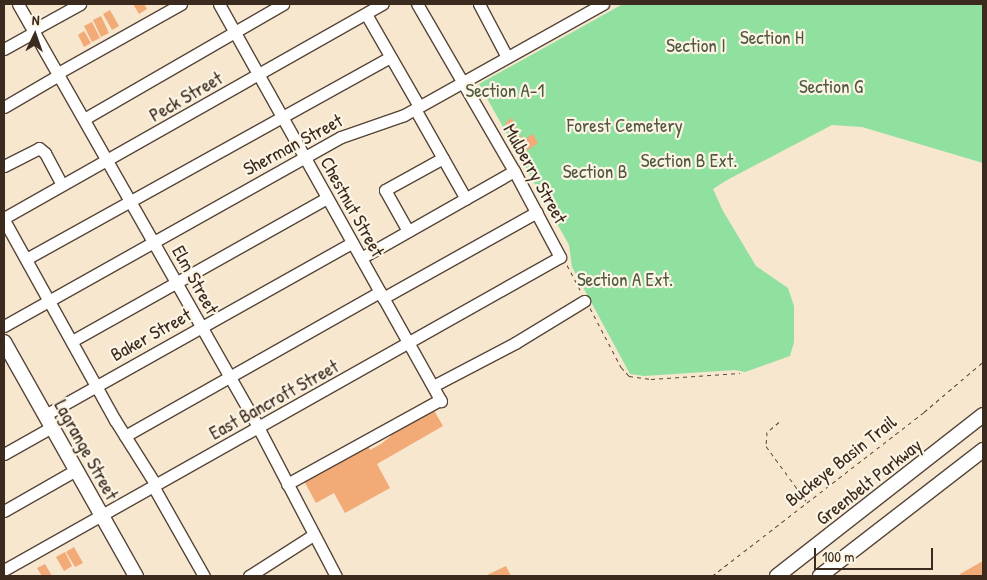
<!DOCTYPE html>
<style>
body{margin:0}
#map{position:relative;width:987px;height:580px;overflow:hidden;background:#f7e7cf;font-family:"Patrick Hand",sans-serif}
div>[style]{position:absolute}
.green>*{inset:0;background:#90e09f}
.building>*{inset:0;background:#f2aa76}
.path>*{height:1px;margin-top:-0.5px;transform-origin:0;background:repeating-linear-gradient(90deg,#574639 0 4px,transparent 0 8px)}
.roads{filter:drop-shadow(1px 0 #574639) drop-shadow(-1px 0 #574639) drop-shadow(0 1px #574639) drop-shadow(0 -1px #574639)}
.minor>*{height:11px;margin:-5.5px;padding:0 5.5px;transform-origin:5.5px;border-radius:5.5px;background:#fff}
.major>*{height:14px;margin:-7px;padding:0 7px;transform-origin:7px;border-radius:7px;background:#fff}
span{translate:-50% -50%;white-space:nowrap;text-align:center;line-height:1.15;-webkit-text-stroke:4.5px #fcf5e5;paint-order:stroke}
.park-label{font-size:19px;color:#50583e}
.street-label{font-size:19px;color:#3b2a1e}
.frame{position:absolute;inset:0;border:5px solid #3b2a1e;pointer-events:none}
.north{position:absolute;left:10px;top:10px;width:50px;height:50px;-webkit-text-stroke:4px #fcf5e5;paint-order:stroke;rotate:3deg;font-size:14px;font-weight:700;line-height:20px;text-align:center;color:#3b2a1e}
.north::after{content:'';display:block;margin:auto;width:18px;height:22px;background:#3b2a1e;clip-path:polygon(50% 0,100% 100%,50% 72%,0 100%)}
.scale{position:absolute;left:814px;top:548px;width:119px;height:22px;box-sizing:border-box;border:2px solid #3b2a1e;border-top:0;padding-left:6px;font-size:15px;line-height:18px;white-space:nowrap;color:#3b2a1e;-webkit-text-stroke:4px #fcf5e5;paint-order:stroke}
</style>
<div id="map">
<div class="green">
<i style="clip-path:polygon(623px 4px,983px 4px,983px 163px,862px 127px,832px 125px,727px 180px,713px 189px,723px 211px,756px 266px,788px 288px,794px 306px,794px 342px,790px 356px,745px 372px,735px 370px,644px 376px,630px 374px,572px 267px,569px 245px,479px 84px)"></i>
</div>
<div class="building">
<i style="clip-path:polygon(133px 4px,144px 4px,147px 9px,139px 14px)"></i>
<i style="clip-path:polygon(110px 10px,119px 26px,112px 30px,103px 14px)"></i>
<i style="clip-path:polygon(101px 16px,109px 33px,101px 37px,93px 20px)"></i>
<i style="clip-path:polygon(92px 22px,100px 38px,92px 42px,84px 26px)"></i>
<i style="clip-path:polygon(84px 31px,91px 43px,84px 47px,78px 35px)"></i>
<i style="clip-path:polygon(512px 118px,517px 128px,510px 132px,505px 123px)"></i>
<i style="clip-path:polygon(533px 134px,538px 143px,521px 155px,514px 144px,519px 141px,517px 138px,521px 135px,523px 140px)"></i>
<i style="clip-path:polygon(432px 407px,443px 426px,377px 464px,390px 488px,345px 513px,334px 493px,316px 503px,303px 479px,367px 444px,370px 450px,381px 444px,391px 436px,388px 431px)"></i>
<i style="clip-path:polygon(74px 547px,83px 563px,75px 567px,66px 552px)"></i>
<i style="clip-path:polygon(65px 552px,72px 566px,64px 571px,56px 557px)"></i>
<i style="clip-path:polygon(983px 561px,983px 576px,961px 576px,960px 574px)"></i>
<i style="clip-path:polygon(45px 564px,52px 576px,42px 576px,37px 568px)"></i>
<i style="clip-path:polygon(506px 566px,511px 576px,485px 576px)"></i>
</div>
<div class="path">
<i style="left:567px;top:265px;width:30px;rotate:62deg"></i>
<i style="left:590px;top:308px;width:67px;rotate:62.3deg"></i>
<i style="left:621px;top:367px;width:12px;rotate:48deg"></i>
<i style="left:629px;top:376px;width:22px;rotate:8deg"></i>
<i style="left:651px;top:379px;width:89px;rotate:-3.9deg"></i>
<i style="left:779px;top:422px;width:16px;rotate:140deg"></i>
<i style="left:767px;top:432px;width:14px;rotate:94deg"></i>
<i style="left:766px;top:446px;width:69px;rotate:53.8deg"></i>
<i style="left:712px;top:576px;width:268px;rotate:-37.7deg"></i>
<i style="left:924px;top:412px;width:77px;rotate:-40.3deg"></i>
</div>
<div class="roads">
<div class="minor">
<i style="left:18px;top:4px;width:489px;rotate:60.4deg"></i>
<i style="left:259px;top:429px;width:166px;rotate:62.4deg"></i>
<i style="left:219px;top:4px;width:455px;rotate:60.8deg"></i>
<i style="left:479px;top:4px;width:60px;rotate:62.2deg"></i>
<i style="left:366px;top:14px;width:106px;rotate:60.1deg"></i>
<i style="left:33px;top:30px;width:54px;rotate:-29deg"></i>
<i style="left:4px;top:49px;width:35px;rotate:-29deg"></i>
<i style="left:58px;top:73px;width:141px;rotate:-29.3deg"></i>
<i style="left:4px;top:107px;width:64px;rotate:-30.2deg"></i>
<i style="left:415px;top:109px;width:103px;rotate:60.5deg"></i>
<i style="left:84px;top:119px;width:230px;rotate:-30deg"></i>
<i style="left:4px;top:166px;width:39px;rotate:-27deg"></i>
<i style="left:39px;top:148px;width:8px;rotate:40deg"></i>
<i style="left:45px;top:153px;width:36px;rotate:62deg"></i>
<i style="left:4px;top:218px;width:435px;rotate:-29.5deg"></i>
<i style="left:4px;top:220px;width:229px;rotate:61deg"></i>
<i style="left:115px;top:420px;width:77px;rotate:57.8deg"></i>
<i style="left:408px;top:231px;width:47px;rotate:-119.3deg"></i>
<i style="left:385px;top:190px;width:66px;rotate:-28.9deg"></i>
<i style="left:361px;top:258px;width:176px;rotate:-29.6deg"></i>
<i style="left:26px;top:259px;width:415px;rotate:-29deg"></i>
<i style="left:383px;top:298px;width:176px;rotate:-29.2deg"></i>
<i style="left:4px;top:326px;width:386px;rotate:-29.3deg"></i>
<i style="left:341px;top:137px;width:67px;rotate:-19.2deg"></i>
<i style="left:404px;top:115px;width:228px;rotate:-29.2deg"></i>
<i style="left:72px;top:341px;width:292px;rotate:-29.3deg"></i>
<i style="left:433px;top:386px;width:93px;rotate:-27.7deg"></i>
<i style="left:515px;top:343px;width:81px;rotate:-31.3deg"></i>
<i style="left:45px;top:415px;width:352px;rotate:-29.3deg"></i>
<i style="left:125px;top:436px;width:293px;rotate:-29.5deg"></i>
<i style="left:4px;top:454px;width:55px;rotate:-29.4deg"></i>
<i style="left:287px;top:484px;width:175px;rotate:-28.8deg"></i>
<i style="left:153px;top:486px;width:103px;rotate:60.5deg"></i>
<i style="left:4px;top:511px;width:83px;rotate:-29.7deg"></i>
<i style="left:4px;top:570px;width:638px;rotate:-29.38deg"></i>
<i style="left:560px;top:257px;width:98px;rotate:-118.1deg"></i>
<i style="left:514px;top:171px;width:193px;rotate:-120.1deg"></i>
<i style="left:249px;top:576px;width:76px;rotate:-32.6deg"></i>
</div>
<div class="major">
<i style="left:4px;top:342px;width:269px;rotate:60.6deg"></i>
<i style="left:777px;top:576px;width:261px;rotate:-38deg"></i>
<i style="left:820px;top:576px;width:206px;rotate:-37.7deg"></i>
</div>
</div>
<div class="park-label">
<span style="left:772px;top:38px">Section H</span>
<span style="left:696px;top:46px">Section I</span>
<span style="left:831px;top:87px">Section G</span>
<span style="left:505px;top:91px">Section A-1</span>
<span style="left:625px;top:126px">Forest Cemetery</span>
<span style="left:689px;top:161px">Section B Ext.</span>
<span style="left:595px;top:172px">Section B</span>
<span style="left:625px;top:280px">Section A Ext.</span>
</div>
<div class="street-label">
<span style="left:186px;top:97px;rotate:-30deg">Peck Street</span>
<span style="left:293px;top:145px;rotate:-28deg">Sherman Street</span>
<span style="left:535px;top:174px;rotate:61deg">Mulberry Street</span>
<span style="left:352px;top:207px;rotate:61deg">Chestnut Street</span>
<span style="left:195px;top:280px;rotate:61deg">Elm Street</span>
<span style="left:151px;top:335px;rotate:-29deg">Baker Street</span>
<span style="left:274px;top:400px;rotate:-29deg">East Bancroft Street</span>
<span style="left:86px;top:450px;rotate:61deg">Lagrange Street</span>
<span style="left:841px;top:461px;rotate:-38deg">Buckeye Basin Trail</span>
<span style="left:869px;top:482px;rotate:-38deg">Greenbelt Parkway</span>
</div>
<div class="frame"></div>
<div class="north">N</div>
<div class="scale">100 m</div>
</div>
